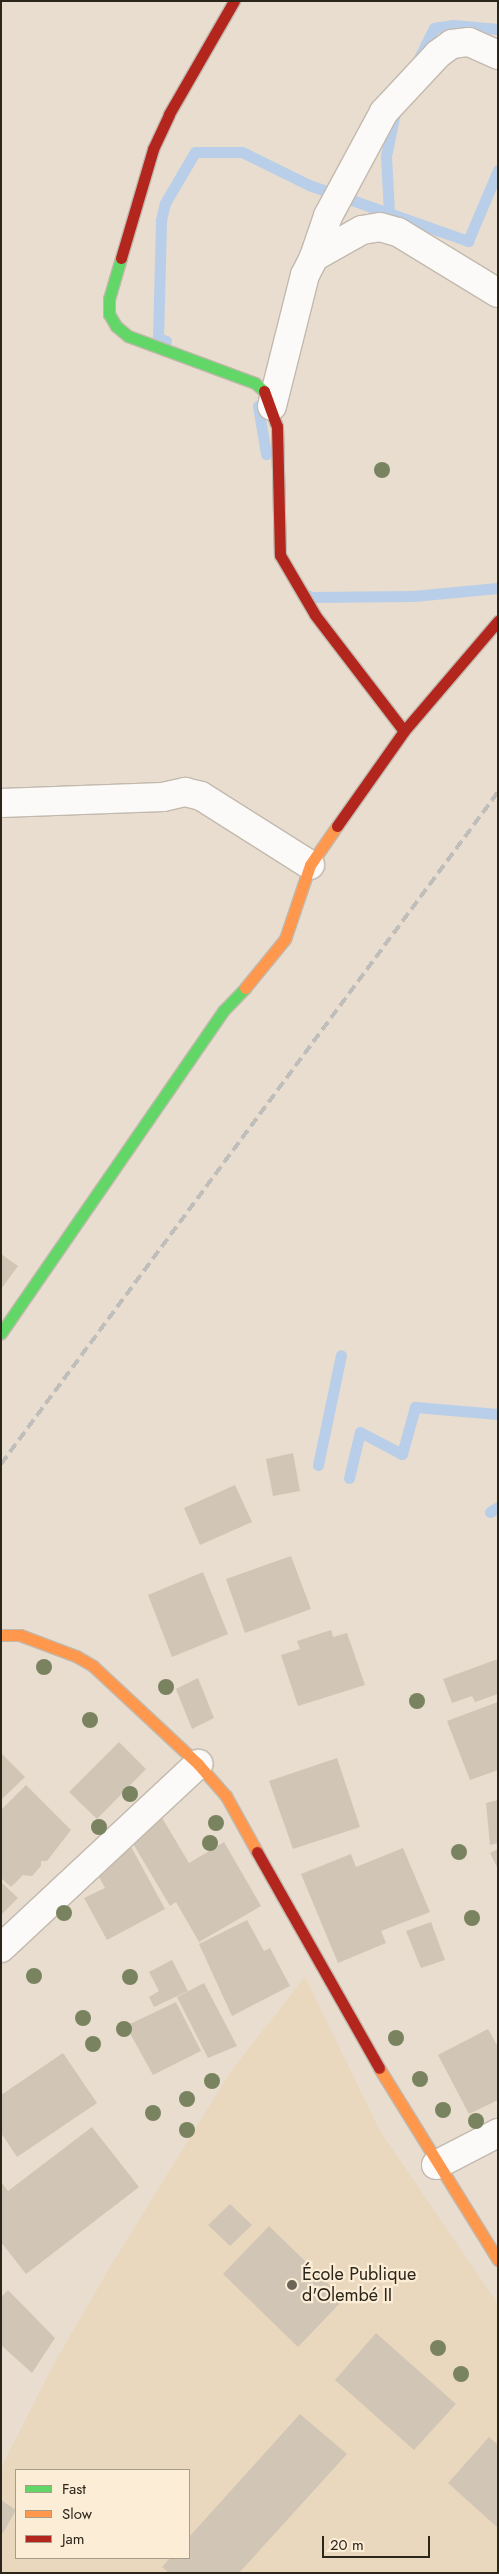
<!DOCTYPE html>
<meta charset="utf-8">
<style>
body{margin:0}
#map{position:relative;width:499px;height:2574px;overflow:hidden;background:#e8ddce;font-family:Jost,sans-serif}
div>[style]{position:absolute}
.built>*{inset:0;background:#e9d8be}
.stream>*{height:11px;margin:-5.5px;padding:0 5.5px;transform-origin:5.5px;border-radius:5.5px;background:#b8cee9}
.building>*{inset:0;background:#d1c5b6}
.roads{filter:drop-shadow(1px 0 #c2b9ae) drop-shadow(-1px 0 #c2b9ae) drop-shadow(0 1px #c2b9ae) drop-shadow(0 -1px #c2b9ae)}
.street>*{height:28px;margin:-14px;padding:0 14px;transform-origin:14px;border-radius:14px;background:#fcfaf8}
.fast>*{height:11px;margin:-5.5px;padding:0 5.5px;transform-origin:5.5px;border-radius:5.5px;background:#63d668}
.slow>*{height:11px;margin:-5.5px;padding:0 5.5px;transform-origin:5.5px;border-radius:5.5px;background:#ff974d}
.jam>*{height:11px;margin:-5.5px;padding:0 5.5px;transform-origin:5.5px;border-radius:5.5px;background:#b3261e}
.rail>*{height:4px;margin-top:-2px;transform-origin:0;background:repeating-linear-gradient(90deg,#c0beba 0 10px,transparent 0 15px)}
.trees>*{width:16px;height:16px;margin:-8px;border-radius:50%;background:#79835f}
.dots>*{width:14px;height:14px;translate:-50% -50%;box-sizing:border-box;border:2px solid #fcedd6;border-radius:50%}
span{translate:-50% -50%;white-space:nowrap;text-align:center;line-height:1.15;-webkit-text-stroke:4.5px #fcedd6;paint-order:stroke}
.poi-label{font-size:18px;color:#2b251a}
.left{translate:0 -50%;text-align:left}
.frame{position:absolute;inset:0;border:2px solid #2b251a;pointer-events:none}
.legend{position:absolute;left:15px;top:2469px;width:175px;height:90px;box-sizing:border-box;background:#fcedd6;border:1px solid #a89d8b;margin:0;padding:6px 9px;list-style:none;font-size:15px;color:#2b251a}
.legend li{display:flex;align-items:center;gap:10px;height:25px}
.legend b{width:25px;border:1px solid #a89d8b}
.scale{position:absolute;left:322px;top:2536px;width:108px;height:22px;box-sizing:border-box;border:2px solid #2b251a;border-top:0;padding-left:6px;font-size:15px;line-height:18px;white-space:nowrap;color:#2b251a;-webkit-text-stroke:4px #fcedd6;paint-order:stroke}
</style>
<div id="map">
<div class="built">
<i style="clip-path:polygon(evenodd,305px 1977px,380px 2131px,498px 2304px,498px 2573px,1px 2573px,1px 2468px,52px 2367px,110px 2267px,231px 2071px,305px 1977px,16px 2470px,189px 2470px,189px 2558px,16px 2558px,16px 2470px)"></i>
</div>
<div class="stream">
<i style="left:416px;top:64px;width:40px;rotate:-63.4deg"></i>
<i style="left:434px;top:28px;width:19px;rotate:-9deg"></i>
<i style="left:453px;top:25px;width:45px;rotate:5.1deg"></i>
<i style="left:389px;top:212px;width:56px;rotate:-93.1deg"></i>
<i style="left:386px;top:156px;width:44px;rotate:-78.2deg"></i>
<i style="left:166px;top:341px;width:9px;rotate:-159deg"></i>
<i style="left:158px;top:338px;width:118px;rotate:-88.5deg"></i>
<i style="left:161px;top:220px;width:17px;rotate:-77deg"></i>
<i style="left:165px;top:203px;width:59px;rotate:-59.5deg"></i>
<i style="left:195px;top:152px;width:47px"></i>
<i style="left:242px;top:152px;width:75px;rotate:26.2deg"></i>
<i style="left:309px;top:185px;width:169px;rotate:19.4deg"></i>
<i style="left:468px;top:241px;width:77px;rotate:-67.1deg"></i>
<i style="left:258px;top:406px;width:49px;rotate:80.5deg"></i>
<i style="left:307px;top:595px;width:4px;rotate:27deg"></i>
<i style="left:311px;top:597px;width:102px;rotate:-0.6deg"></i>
<i style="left:413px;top:596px;width:85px;rotate:-5.4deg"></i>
<i style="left:318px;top:1465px;width:112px;rotate:-78.2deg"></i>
<i style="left:349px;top:1478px;width:47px;rotate:-76.6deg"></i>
<i style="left:360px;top:1432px;width:47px;rotate:27.6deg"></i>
<i style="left:402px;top:1454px;width:49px;rotate:-74.5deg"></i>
<i style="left:415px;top:1407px;width:83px;rotate:4.8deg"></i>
<i style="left:490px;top:1512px;width:9px;rotate:-32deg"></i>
</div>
<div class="building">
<i style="clip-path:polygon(1px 1254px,18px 1266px,1px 1289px)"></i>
<i style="clip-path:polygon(293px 1453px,300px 1491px,273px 1496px,266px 1459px)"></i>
<i style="clip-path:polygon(235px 1485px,252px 1522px,200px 1545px,184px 1508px)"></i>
<i style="clip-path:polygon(291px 1556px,311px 1609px,245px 1633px,226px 1579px)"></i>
<i style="clip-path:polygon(203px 1572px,228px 1634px,172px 1657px,148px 1595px)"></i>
<i style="clip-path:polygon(331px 1630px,333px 1637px,347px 1633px,365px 1685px,298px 1706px,281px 1655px,300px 1649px,297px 1641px)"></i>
<i style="clip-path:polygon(498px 1659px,498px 1694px,475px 1702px,472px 1696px,452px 1703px,443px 1679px)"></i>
<i style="clip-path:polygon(198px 1678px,214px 1718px,192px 1729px,176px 1689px)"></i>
<i style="clip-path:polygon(498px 1702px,498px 1770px,470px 1780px,447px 1721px)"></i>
<i style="clip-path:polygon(119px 1742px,146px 1769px,97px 1819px,69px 1792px)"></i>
<i style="clip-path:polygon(1px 1753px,25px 1777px,1px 1800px)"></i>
<i style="clip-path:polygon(337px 1758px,360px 1827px,293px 1849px,269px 1781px)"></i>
<i style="clip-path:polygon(26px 1785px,71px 1830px,47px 1861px,41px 1861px,41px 1866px,32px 1876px,23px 1875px,11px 1887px,1px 1878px,1px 1810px)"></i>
<i style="clip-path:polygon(498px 1800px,498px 1843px,490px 1845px,486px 1803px)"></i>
<i style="clip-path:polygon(161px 1816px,189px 1863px,224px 1842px,261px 1906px,199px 1942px,176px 1902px,170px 1906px,128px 1835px)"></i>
<i style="clip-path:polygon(129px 1843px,165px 1909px,107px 1940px,84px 1898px,105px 1888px,92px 1864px)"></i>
<i style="clip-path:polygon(403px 1848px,430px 1912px,381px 1931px,386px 1943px,338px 1963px,301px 1874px,351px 1854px,356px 1867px)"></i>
<i style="clip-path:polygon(498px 1849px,498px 1869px,490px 1853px)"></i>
<i style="clip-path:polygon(1px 1882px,18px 1898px,1px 1915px)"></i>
<i style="clip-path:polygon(247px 1920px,264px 1951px,270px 1948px,290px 1986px,232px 2016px,199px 1944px)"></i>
<i style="clip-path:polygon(431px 1922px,445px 1960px,421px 1968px,406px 1931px)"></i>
<i style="clip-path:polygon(172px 1960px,188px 1991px,154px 2007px,149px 1997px,159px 1991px,149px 1972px)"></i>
<i style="clip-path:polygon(204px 1983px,237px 2046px,208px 2058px,177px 1997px)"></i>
<i style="clip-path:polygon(176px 2002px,201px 2051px,153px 2075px,126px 2026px)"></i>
<i style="clip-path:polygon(488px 2029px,498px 2047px,498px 2100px,469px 2114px,438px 2055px)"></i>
<i style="clip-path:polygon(63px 2053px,97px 2103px,17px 2157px,1px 2133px,1px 2095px)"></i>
<i style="clip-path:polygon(92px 2127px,139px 2187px,26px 2274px,1px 2242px,1px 2182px,8px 2191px)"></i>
<i style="clip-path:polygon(230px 2204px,252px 2225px,230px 2246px,208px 2225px)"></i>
<i style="clip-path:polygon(269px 2226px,344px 2299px,298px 2347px,223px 2274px)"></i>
<i style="clip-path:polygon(8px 2290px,55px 2338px,32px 2373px,1px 2345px,1px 2297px)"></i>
<i style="clip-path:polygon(376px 2333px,456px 2404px,414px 2450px,335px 2380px)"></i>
<i style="clip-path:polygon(300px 2414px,347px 2454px,239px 2573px,169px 2573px,162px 2567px,170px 2558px,189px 2558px,189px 2537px)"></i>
<i style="clip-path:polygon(489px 2437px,498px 2445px,498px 2528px,448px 2483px)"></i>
<i style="clip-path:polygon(1px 2500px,16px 2510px,3px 2533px,1px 2532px)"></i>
</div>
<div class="roads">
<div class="street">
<i style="left:314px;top:257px;width:43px;rotate:-71.1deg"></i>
<i style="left:328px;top:216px;width:118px;rotate:-61.7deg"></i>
<i style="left:384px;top:112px;width:79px;rotate:-47deg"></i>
<i style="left:438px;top:54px;width:17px;rotate:-36deg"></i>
<i style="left:452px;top:44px;width:17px;rotate:-7deg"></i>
<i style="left:469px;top:42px;width:32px;rotate:24deg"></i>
<i style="left:272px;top:406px;width:135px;rotate:-75.9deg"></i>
<i style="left:305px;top:275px;width:20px;rotate:-63deg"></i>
<i style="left:314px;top:257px;width:55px;rotate:-29.4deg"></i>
<i style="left:362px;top:230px;width:18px;rotate:-9deg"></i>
<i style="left:380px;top:227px;width:19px;rotate:16deg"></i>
<i style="left:398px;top:232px;width:117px;rotate:31.4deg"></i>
<i style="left:1px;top:803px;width:162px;rotate:-2.1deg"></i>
<i style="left:163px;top:797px;width:23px;rotate:-13deg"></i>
<i style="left:185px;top:792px;width:16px;rotate:14deg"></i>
<i style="left:201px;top:796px;width:129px;rotate:32.3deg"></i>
<i style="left:1px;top:1948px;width:270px;rotate:-43deg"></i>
<i style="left:436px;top:2165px;width:70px;rotate:-27.3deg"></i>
</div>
<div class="fast">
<i style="left:121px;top:258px;width:43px;rotate:106.3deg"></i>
<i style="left:109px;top:299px;width:15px;rotate:90deg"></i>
<i style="left:109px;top:314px;width:14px;rotate:60deg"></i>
<i style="left:116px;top:326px;width:16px;rotate:40deg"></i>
<i style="left:128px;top:336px;width:135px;rotate:20.3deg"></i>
<i style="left:255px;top:383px;width:12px;rotate:42deg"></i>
<i style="left:1px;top:1333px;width:391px;rotate:-55.4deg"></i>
<i style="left:223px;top:1011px;width:32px;rotate:-46deg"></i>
</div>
<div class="slow">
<i style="left:245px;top:988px;width:63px;rotate:-50.8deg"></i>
<i style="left:285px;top:939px;width:78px;rotate:-71.3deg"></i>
<i style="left:310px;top:865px;width:47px;rotate:-55.3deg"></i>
<i style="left:1px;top:1635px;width:19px"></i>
<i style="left:20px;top:1635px;width:60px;rotate:20.6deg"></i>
<i style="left:76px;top:1656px;width:20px;rotate:30deg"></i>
<i style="left:93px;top:1666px;width:144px;rotate:43deg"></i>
<i style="left:198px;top:1764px;width:43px;rotate:48.8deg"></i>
<i style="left:226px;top:1796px;width:64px;rotate:61deg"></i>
<i style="left:379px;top:2068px;width:226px;rotate:58.2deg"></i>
</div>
<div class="jam">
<i style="left:121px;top:258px;width:114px;rotate:-73.6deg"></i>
<i style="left:153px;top:149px;width:38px;rotate:-65deg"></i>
<i style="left:169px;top:114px;width:130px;rotate:-60.1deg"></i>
<i style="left:264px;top:391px;width:37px;rotate:70deg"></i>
<i style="left:277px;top:426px;width:129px;rotate:88.7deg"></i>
<i style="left:280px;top:555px;width:69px;rotate:59.7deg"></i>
<i style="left:315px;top:615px;width:146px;rotate:52.5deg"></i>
<i style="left:337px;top:826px;width:116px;rotate:-54.8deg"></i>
<i style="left:404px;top:731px;width:145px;rotate:-49.5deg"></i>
<i style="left:257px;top:1852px;width:248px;rotate:60.5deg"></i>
</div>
</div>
<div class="rail">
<i style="left:1px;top:1464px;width:836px;rotate:-53.51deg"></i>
</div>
<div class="trees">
<i style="left:382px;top:470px"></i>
<i style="left:44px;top:1667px"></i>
<i style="left:166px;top:1687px"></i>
<i style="left:417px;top:1701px"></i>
<i style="left:90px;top:1720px"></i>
<i style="left:130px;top:1794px"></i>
<i style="left:216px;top:1823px"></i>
<i style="left:99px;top:1827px"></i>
<i style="left:210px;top:1843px"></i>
<i style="left:459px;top:1852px"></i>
<i style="left:64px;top:1913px"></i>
<i style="left:472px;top:1918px"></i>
<i style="left:34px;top:1976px"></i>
<i style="left:130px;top:1977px"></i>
<i style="left:83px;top:2018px"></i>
<i style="left:124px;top:2029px"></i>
<i style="left:396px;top:2038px"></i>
<i style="left:93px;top:2044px"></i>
<i style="left:420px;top:2079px"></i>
<i style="left:212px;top:2081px"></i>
<i style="left:187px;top:2099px"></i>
<i style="left:443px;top:2110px"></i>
<i style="left:153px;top:2113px"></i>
<i style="left:476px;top:2121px"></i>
<i style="left:187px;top:2130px"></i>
<i style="left:438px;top:2348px"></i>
<i style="left:461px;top:2374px"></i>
</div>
<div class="dots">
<i style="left:292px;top:2285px;background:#6d6559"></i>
</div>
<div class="poi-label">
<span class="left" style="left:302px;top:2285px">École Publique<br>d'Olembé II</span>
</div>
<div class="frame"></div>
<ul class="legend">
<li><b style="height:6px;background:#63d668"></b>Fast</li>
<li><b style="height:6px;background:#ff974d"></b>Slow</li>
<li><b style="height:6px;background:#b3261e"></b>Jam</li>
</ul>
<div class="scale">20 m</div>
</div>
